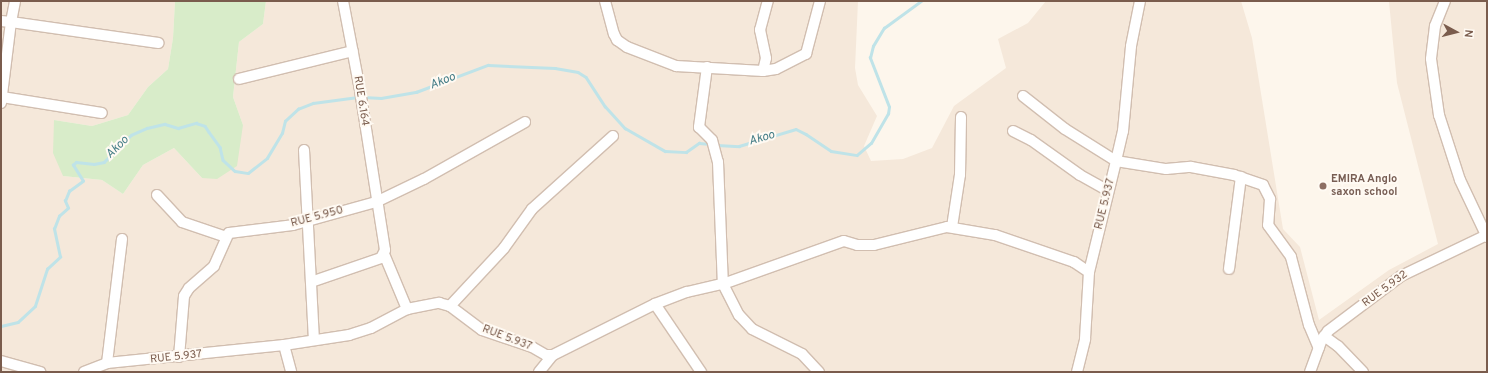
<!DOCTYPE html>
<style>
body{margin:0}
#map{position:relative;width:1488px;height:373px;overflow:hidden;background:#fdf6ec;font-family:Overpass,sans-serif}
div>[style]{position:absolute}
.residential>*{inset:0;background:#f5e8da}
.green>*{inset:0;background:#d8ecc9}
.stream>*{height:2.5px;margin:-1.25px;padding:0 1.25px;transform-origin:1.25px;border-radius:1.25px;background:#bfe3e8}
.roads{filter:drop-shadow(1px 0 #d1beb0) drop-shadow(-1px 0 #d1beb0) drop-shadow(0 1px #d1beb0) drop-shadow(0 -1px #d1beb0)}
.minor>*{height:10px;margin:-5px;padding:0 5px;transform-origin:5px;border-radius:5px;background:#fff}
.dots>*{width:11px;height:11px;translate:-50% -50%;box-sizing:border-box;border:2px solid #fffaf3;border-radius:50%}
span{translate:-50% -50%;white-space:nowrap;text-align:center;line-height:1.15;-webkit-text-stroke:4px #fffaf3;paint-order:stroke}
.street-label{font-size:11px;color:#7a5c4d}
.education-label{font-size:11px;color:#785e54;font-weight:700}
.left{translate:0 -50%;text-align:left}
.water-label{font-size:12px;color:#437c86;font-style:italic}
.frame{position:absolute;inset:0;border:2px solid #7a5c4d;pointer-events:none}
.north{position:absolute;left:1436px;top:12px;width:40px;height:40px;-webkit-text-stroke:3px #fffaf3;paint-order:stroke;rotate:97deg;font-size:11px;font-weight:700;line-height:16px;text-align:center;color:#7a5c4d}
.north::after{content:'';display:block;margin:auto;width:14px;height:18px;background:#7a5c4d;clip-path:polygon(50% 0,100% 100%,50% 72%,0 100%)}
</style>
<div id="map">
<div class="residential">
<i style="clip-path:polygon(1px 1px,175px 1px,173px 38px,168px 69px,148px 87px,128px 115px,92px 126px,54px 120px,63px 176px,102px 180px,123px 194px,143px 165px,174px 148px,202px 178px,243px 125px,233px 97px,239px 42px,263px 24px,266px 1px,858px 1px,855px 68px,858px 85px,877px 116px,864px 146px,871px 161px,903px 159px,932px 148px,954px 106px,1006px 68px,998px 39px,1028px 23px,1046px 1px,1241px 1px,1252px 38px,1283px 229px,1300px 247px,1319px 320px,1389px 270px,1438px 244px,1397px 83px,1389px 2px,1487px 1px,1487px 372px,1px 372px)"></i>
</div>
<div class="green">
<i style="clip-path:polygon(175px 1px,266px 1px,263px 24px,239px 42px,233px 97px,243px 125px,237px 166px,217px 179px,202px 178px,174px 148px,143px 165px,123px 194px,102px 180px,63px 176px,53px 153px,54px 120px,92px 126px,128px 115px,148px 87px,168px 69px,173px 38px)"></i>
</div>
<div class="stream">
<i style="left:363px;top:97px;width:18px;rotate:3deg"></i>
<i style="left:381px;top:98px;width:36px;rotate:-10deg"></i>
<i style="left:416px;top:92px;width:77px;rotate:-20.6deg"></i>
<i style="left:488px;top:65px;width:67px;rotate:2.6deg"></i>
<i style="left:555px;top:68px;width:23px;rotate:10deg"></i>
<i style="left:578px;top:72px;width:9px;rotate:32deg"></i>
<i style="left:586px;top:77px;width:35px;rotate:57deg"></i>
<i style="left:605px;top:106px;width:30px;rotate:48deg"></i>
<i style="left:625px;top:128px;width:46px;rotate:29.9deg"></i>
<i style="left:665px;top:151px;width:21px;rotate:3deg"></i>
<i style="left:686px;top:152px;width:16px;rotate:-35deg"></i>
<i style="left:699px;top:143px;width:11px;rotate:5deg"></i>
<i style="left:717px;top:145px;width:22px;rotate:3deg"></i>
<i style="left:739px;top:146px;width:59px;rotate:-16.6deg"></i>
<i style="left:796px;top:129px;width:11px;rotate:27deg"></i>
<i style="left:806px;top:134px;width:30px;rotate:34deg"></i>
<i style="left:831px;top:151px;width:26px;rotate:9deg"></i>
<i style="left:857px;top:155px;width:18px;rotate:-41deg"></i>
<i style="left:871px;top:143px;width:34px;rotate:-60deg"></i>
<i style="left:888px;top:114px;width:7px;rotate:-82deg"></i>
<i style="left:889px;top:107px;width:53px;rotate:-111.2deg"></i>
<i style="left:870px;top:58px;width:12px;rotate:-76deg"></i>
<i style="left:873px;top:46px;width:21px;rotate:-59deg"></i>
<i style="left:884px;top:28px;width:46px;rotate:-36.1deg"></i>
<i style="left:1px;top:326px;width:17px;rotate:-13deg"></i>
<i style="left:18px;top:322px;width:23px;rotate:-43deg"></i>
<i style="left:35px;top:306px;width:39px;rotate:-72deg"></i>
<i style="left:47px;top:269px;width:18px;rotate:-43deg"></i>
<i style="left:60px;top:257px;width:29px;rotate:-102deg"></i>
<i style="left:54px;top:229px;width:14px;rotate:-69deg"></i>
<i style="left:59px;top:216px;width:12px;rotate:-42deg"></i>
<i style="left:68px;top:208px;width:8px;rotate:-113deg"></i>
<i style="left:65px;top:201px;width:11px;rotate:-68deg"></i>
<i style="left:69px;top:191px;width:17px;rotate:-36deg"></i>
<i style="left:83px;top:181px;width:19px;rotate:-122deg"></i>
<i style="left:73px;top:165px;width:4px;rotate:-45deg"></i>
<i style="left:76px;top:162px;width:18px;rotate:6deg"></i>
<i style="left:94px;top:164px;width:10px;rotate:-11deg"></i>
<i style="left:104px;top:162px;width:38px;rotate:-45deg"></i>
<i style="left:131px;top:135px;width:17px;rotate:-24deg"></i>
<i style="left:147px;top:128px;width:18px;rotate:-13deg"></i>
<i style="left:165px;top:124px;width:14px;rotate:17deg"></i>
<i style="left:178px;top:128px;width:19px;rotate:-16deg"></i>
<i style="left:196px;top:123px;width:9px;rotate:18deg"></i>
<i style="left:205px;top:126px;width:7px;rotate:56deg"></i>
<i style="left:209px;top:132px;width:19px;rotate:54deg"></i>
<i style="left:220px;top:147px;width:13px;rotate:77deg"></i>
<i style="left:223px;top:160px;width:16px;rotate:43deg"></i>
<i style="left:235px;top:171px;width:13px;rotate:9deg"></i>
<i style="left:248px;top:173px;width:24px;rotate:-38deg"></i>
<i style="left:267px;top:158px;width:29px;rotate:-59deg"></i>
<i style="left:282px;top:133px;width:12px;rotate:-76deg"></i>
<i style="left:285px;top:121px;width:18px;rotate:-43deg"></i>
<i style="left:298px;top:109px;width:16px;rotate:-22deg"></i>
<i style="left:313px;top:103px;width:45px;rotate:-7.6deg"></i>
</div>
<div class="roads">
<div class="minor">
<i style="left:605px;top:1px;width:34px;rotate:75deg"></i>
<i style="left:614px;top:34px;width:7px;rotate:63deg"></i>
<i style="left:617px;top:40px;width:12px;rotate:35deg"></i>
<i style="left:627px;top:47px;width:53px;rotate:21.2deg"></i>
<i style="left:676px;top:66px;width:87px;rotate:3.3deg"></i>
<i style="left:763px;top:71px;width:13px;rotate:-9deg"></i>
<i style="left:776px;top:69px;width:34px;rotate:-27deg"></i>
<i style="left:806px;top:54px;width:55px;rotate:-75.2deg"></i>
<i style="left:1445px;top:1px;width:27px;rotate:112deg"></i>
<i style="left:1435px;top:26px;width:33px;rotate:97deg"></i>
<i style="left:1431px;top:59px;width:57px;rotate:81.9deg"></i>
<i style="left:1439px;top:115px;width:68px;rotate:72.1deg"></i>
<i style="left:1460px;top:180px;width:63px;rotate:64.7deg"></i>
<i style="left:1px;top:21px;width:10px;rotate:6deg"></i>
<i style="left:11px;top:22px;width:21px;rotate:-79deg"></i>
<i style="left:707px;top:67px;width:61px;rotate:97.6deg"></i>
<i style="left:699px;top:127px;width:18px;rotate:45deg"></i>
<i style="left:712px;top:140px;width:23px;rotate:75deg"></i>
<i style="left:718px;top:162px;width:122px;rotate:87.7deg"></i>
<i style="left:723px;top:284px;width:128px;rotate:-19.6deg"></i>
<i style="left:844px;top:241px;width:14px;rotate:17deg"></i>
<i style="left:857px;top:245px;width:17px"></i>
<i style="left:874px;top:245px;width:75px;rotate:-13.9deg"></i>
<i style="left:947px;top:227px;width:49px;rotate:9.5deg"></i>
<i style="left:995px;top:235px;width:83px;rotate:18.9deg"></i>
<i style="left:1074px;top:262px;width:18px;rotate:34deg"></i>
<i style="left:763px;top:71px;width:13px;rotate:-77deg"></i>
<i style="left:766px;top:58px;width:29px;rotate:-102deg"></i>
<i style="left:760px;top:30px;width:30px;rotate:-75deg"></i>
<i style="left:239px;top:79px;width:117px;rotate:-13.8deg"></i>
<i style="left:1023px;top:96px;width:53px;rotate:38.2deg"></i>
<i style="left:1065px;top:129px;width:60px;rotate:32.1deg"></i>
<i style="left:1116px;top:161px;width:31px;rotate:-77deg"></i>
<i style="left:1123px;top:131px;width:85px;rotate:-84.6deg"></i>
<i style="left:1131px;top:46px;width:46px;rotate:-78.7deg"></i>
<i style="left:2px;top:97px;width:101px;rotate:9.1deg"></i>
<i style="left:1px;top:103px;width:82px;rotate:-83deg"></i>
<i style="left:11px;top:22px;width:149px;rotate:8.1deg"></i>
<i style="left:1013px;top:131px;width:20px;rotate:27deg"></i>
<i style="left:1031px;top:140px;width:60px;rotate:35.5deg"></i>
<i style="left:1080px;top:175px;width:31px;rotate:29deg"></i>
<i style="left:304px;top:150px;width:190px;rotate:87deg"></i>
<i style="left:157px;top:195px;width:37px;rotate:47deg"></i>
<i style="left:182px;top:222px;width:46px;rotate:18.8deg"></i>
<i style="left:952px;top:227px;width:53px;rotate:-81.3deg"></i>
<i style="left:960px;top:175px;width:58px;rotate:-89deg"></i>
<i style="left:384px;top:254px;width:60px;rotate:67.3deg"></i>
<i style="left:1229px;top:269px;width:93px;rotate:-82.6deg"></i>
<i style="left:311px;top:282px;width:74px;rotate:-18.9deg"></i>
<i style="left:381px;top:258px;width:9px;rotate:-63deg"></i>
<i style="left:385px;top:250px;width:162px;rotate:-98.9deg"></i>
<i style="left:360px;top:90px;width:91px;rotate:-100.8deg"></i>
<i style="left:655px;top:304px;width:82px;rotate:55.9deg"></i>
<i style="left:450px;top:306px;width:79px;rotate:-47deg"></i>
<i style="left:504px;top:248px;width:48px;rotate:-54.3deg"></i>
<i style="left:532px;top:209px;width:109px;rotate:-42deg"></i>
<i style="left:1324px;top:336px;width:17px;rotate:36deg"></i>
<i style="left:1338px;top:346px;width:36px;rotate:46deg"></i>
<i style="left:284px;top:345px;width:28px;rotate:75deg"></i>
<i style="left:179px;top:357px;width:61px;rotate:-85.3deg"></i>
<i style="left:184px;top:296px;width:9px;rotate:-58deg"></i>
<i style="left:189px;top:288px;width:33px;rotate:-41deg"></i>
<i style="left:214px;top:266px;width:36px;rotate:-66deg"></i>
<i style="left:229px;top:233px;width:64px;rotate:-7.1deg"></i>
<i style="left:293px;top:225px;width:86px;rotate:-15.5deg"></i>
<i style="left:376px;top:202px;width:53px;rotate:-25.6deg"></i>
<i style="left:424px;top:179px;width:116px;rotate:-29.4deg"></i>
<i style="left:1px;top:361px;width:41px;rotate:15.8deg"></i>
<i style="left:107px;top:363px;width:125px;rotate:-83.1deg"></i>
<i style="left:84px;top:372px;width:25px;rotate:-21deg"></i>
<i style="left:107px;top:363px;width:178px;rotate:-5.8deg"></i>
<i style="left:284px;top:345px;width:66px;rotate:-8.7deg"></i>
<i style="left:349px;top:335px;width:23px;rotate:-18deg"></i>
<i style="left:371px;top:328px;width:41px;rotate:-27.8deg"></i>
<i style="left:407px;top:309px;width:33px;rotate:-11deg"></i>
<i style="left:439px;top:303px;width:11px;rotate:15deg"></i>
<i style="left:450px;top:306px;width:40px;rotate:37deg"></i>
<i style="left:482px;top:330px;width:53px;rotate:18.8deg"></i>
<i style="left:532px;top:347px;width:16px;rotate:30deg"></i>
<i style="left:546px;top:355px;width:7px"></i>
<i style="left:553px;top:355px;width:114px;rotate:-26.6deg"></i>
<i style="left:655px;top:304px;width:34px;rotate:-21deg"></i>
<i style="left:687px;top:292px;width:37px;rotate:-13deg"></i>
<i style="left:723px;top:284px;width:35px;rotate:63deg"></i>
<i style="left:739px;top:315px;width:19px;rotate:47deg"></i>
<i style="left:752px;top:329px;width:56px;rotate:26.6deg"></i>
<i style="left:802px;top:354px;width:25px;rotate:47deg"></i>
<i style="left:539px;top:372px;width:22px;rotate:-51deg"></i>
<i style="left:1077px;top:372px;width:34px;rotate:-76deg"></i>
<i style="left:1085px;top:339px;width:67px;rotate:-86.6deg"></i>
<i style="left:1089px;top:272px;width:114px;rotate:-76.3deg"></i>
<i style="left:1116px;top:161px;width:51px;rotate:9.1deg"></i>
<i style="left:1166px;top:169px;width:25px;rotate:-5deg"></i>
<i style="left:1191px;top:167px;width:44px;rotate:10.5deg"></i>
<i style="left:1234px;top:175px;width:31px;rotate:19deg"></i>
<i style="left:1263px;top:185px;width:16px;rotate:63deg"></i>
<i style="left:1270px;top:199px;width:26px;rotate:94deg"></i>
<i style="left:1268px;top:225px;width:39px;rotate:54deg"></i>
<i style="left:1291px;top:257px;width:70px;rotate:75.2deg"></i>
<i style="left:1309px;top:325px;width:25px;rotate:67deg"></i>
<i style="left:1310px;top:372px;width:33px;rotate:-70deg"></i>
<i style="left:1321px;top:341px;width:12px;rotate:-55deg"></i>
<i style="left:1328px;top:331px;width:91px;rotate:-37deg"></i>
<i style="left:1401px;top:276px;width:95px;rotate:-25.5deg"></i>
</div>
</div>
<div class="dots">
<i style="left:1323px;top:186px;background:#8d6e63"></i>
</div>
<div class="street-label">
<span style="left:361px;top:101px;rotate:81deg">RUE 6.164</span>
<span style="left:1105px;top:204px;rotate:-76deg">RUE 5.937</span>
<span style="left:317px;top:217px;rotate:-15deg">RUE 5.950</span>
<span style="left:1385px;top:289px;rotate:-36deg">RUE 5.932</span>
<span style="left:507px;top:338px;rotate:21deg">RUE 5.937</span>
<span style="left:176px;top:357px;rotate:-6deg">RUE 5.937</span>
</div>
<div class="education-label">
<span class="left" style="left:1331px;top:186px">EMIRA Anglo<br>saxon school</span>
</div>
<div class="water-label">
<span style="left:443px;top:82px;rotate:-21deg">Akoo</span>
<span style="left:762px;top:139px;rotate:-16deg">Akoo</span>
<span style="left:118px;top:148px;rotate:-44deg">Akoo</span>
</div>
<div class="frame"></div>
<div class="north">N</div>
</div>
